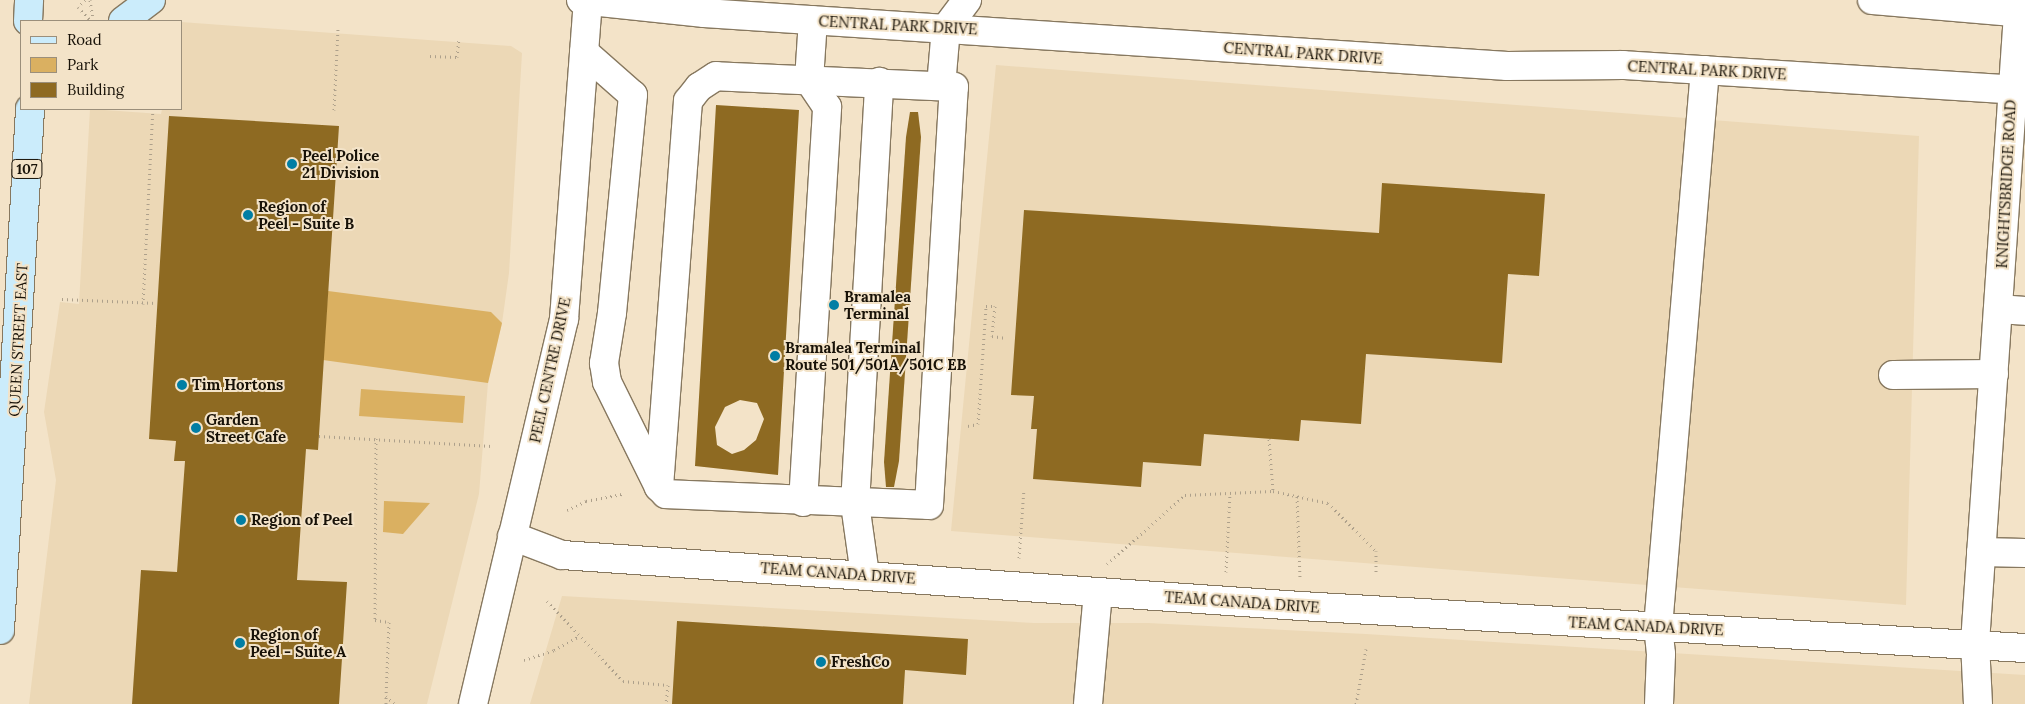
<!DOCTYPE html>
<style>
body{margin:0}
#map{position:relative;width:2025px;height:704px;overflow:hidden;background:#f3e3c8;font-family:Lora,serif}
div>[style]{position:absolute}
.built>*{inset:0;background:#ecd8b6}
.green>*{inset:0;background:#dab061}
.building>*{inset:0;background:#8e6a22}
.path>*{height:3px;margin-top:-1.5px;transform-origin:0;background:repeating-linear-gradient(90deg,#ada08b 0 1px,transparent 0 5px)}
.roads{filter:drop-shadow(1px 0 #87785f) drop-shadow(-1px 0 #87785f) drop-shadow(0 1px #87785f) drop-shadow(0 -1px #87785f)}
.minor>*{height:28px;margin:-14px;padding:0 14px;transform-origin:14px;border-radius:14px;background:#fff}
.major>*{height:28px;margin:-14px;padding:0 14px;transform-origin:14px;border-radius:14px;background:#cbecfb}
.dots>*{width:14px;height:14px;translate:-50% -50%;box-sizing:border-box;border:2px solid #f3e3c8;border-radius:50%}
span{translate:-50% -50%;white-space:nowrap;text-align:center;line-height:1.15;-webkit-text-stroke:4px #f3e3c8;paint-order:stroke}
.shield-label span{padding:1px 4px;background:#f3e3c8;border:1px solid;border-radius:4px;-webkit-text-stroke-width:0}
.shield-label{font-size:14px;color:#181208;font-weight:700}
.street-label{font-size:15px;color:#181208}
.poi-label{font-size:15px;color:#181208;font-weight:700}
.left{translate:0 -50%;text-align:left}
.legend{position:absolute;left:20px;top:20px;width:162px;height:90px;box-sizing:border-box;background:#f3e3c8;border:1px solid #9b8f7b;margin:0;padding:6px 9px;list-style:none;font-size:15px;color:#181208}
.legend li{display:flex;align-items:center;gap:10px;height:25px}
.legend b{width:25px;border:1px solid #9b8f7b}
</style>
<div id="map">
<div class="built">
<i style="clip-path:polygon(181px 22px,511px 46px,522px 53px,509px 273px,502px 323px,488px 383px,479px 494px,427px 704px,29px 704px,56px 480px,44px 412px,60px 302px,79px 304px,90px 109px,161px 114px,162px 109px,181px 109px)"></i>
<i style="clip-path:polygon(996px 65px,1919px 136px,1906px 605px,951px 531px)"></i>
<i style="clip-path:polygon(562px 596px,1034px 623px,1148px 623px,1366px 634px,2025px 675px,2025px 704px,530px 704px)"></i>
</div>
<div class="green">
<i style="clip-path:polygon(328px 291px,491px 312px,502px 323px,488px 383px,323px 360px)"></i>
<i style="clip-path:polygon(361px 389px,465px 396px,463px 423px,359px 416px)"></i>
<i style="clip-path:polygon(384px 501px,430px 503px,403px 534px,383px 532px)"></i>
</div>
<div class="building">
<i style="clip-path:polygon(evenodd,716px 105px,799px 110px,778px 475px,695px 466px,716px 105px,740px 400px,757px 403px,764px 419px,756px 440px,744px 450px,732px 454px,717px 445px,715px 427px,725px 407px,740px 400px)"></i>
<i style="clip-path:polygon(910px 112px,918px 112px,921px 137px,899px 461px,894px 487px,886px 487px,884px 462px,906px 137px)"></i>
<i style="clip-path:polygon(169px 116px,339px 126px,318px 450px,306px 449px,297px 580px,347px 582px,339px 704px,132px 704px,141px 570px,177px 572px,185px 461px,174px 461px,176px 441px,149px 439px)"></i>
<i style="clip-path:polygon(1382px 183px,1545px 194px,1539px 276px,1508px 274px,1502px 363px,1366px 354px,1361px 424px,1301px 420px,1299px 441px,1204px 434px,1201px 466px,1143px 462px,1141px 487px,1033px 479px,1037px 429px,1031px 429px,1034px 396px,1011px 395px,1024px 210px,1379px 233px)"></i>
<i style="clip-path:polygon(677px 621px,968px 639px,966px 675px,905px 670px,903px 704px,672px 704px)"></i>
</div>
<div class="path">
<i style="left:85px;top:0;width:10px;rotate:135deg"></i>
<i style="left:78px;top:7px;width:19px;rotate:47deg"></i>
<i style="left:90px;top:0;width:19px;rotate:81deg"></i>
<i style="left:430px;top:56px;width:27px;rotate:2deg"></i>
<i style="left:457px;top:57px;width:19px;rotate:-84deg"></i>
<i style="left:334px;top:110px;width:81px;rotate:-87.2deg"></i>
<i style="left:62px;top:299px;width:95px;rotate:2.4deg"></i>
<i style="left:143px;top:304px;width:195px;rotate:-87.1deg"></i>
<i style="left:968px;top:426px;width:10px;rotate:-11deg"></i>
<i style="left:978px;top:424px;width:118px;rotate:-86.1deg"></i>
<i style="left:986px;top:306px;width:9px"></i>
<i style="left:995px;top:306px;width:30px;rotate:96deg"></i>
<i style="left:992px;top:336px;width:14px;rotate:8deg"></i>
<i style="left:319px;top:436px;width:173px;rotate:3.3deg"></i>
<i style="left:376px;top:438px;width:182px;rotate:90.3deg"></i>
<i style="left:375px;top:620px;width:14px;rotate:8deg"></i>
<i style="left:389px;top:622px;width:74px;rotate:92.3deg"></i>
<i style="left:386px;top:696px;width:12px;rotate:42deg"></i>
<i style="left:1269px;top:439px;width:52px;rotate:85.6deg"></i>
<i style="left:1273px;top:491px;width:56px;rotate:12.3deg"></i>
<i style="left:1328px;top:503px;width:68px;rotate:45deg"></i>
<i style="left:1376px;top:551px;width:24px;rotate:90deg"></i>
<i style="left:1297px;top:496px;width:82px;rotate:87.9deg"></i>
<i style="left:567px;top:510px;width:21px;rotate:-25deg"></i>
<i style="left:586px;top:501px;width:38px;rotate:-11deg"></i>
<i style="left:1019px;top:558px;width:69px;rotate:-85.9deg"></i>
<i style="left:1107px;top:564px;width:104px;rotate:-41.5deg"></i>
<i style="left:1185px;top:495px;width:88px;rotate:-2.6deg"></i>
<i style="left:1226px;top:572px;width:79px;rotate:-87.1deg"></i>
<i style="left:547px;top:601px;width:110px;rotate:46.5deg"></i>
<i style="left:623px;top:681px;width:45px;rotate:5.1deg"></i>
<i style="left:668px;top:685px;width:19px;rotate:96deg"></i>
<i style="left:524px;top:660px;width:32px;rotate:-18deg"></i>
<i style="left:554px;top:650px;width:29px;rotate:-29deg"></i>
<i style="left:386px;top:704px;width:7px;rotate:-90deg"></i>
<i style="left:1356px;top:704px;width:56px;rotate:-79.7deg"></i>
</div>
<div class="roads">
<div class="minor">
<i style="left:581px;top:0;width:124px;rotate:6deg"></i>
<i style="left:704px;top:13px;width:805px;rotate:3.78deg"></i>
<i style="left:1507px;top:66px;width:116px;rotate:-0.5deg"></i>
<i style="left:1623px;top:65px;width:403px;rotate:3.6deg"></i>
<i style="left:1872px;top:0;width:154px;rotate:4.9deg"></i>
<i style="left:584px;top:52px;width:65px;rotate:41.3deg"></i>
<i style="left:633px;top:95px;width:219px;rotate:95.5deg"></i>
<i style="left:612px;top:313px;width:51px;rotate:99.1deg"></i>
<i style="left:604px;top:363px;width:19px;rotate:81deg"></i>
<i style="left:607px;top:382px;width:117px;rotate:63.7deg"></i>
<i style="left:659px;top:487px;width:10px;rotate:45deg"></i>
<i style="left:666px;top:494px;width:263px;rotate:2.4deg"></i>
<i style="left:929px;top:505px;width:419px;rotate:-86.6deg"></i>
<i style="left:954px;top:87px;width:238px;rotate:-177.4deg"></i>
<i style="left:716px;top:76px;width:20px;rotate:147deg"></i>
<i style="left:699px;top:87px;width:18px;rotate:128deg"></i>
<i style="left:688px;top:101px;width:387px;rotate:94.3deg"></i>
<i style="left:941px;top:86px;width:58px;rotate:-85.1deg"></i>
<i style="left:946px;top:28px;width:35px;rotate:-53deg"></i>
<i style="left:1998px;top:309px;width:27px;rotate:4deg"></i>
<i style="left:1893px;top:375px;width:101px;rotate:-0.6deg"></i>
<i style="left:803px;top:502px;width:396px;rotate:-86.5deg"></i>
<i style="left:827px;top:107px;width:32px;rotate:-124deg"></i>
<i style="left:809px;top:80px;width:60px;rotate:-86.2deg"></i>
<i style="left:512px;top:536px;width:53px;rotate:20.8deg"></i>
<i style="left:562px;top:555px;width:741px;rotate:3.95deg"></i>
<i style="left:1301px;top:606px;width:725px;rotate:3.32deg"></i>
<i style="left:1981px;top:552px;width:44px;rotate:1.3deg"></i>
<i style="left:865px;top:575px;width:72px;rotate:-98deg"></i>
<i style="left:855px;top:504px;width:423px;rotate:-86.7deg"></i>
<i style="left:473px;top:704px;width:396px;rotate:-76.7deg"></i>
<i style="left:564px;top:319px;width:320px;rotate:-85.7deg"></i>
<i style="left:1088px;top:704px;width:112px;rotate:-84.9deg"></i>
<i style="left:1659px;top:704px;width:50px;rotate:-87.7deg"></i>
<i style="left:1661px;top:654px;width:27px;rotate:-96deg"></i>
<i style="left:1658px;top:627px;width:559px;rotate:-85.18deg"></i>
<i style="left:1978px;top:704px;width:61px;rotate:-92.8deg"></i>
<i style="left:1975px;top:643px;width:645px;rotate:-86.09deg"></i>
</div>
<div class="major">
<i style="left:28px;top:21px;width:21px;rotate:-87deg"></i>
<i style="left:123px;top:21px;width:35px;rotate:-37deg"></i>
<i style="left:0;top:630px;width:522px;rotate:-86.7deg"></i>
</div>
</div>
<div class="dots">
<i style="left:292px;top:164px;background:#017ea4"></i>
<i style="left:248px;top:215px;background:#017ea4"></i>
<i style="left:834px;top:305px;background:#017ea4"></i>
<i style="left:775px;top:356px;background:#017ea4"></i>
<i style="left:182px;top:385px;background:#017ea4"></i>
<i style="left:196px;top:428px;background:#017ea4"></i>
<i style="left:241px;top:520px;background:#017ea4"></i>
<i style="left:240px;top:643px;background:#017ea4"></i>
<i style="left:821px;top:662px;background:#017ea4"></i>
</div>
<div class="shield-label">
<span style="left:27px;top:169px">107</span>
</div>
<div class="street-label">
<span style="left:898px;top:25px;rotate:3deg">CENTRAL PARK DRIVE</span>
<span style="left:1303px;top:53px;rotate:4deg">CENTRAL PARK DRIVE</span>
<span style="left:1707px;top:70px;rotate:3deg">CENTRAL PARK DRIVE</span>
<span style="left:2006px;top:184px;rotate:-87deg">KNIGHTSBRIDGE ROAD</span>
<span style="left:18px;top:340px;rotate:-87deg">QUEEN STREET EAST</span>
<span style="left:550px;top:370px;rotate:-78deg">PEEL CENTRE DRIVE</span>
<span style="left:838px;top:573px;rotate:4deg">TEAM CANADA DRIVE</span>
<span style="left:1242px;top:602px;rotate:4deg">TEAM CANADA DRIVE</span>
<span style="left:1646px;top:626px;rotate:3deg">TEAM CANADA DRIVE</span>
</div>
<div class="poi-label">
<span class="left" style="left:302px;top:164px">Peel Police<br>21 Division</span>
<span class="left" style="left:258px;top:215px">Region of<br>Peel - Suite B</span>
<span class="left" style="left:844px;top:305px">Bramalea<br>Terminal</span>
<span class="left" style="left:785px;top:356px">Bramalea Terminal<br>Route 501/501A/501C EB</span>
<span class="left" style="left:192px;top:385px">Tim Hortons</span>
<span class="left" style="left:206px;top:428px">Garden<br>Street Cafe</span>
<span class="left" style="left:251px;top:520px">Region of Peel</span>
<span class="left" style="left:250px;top:643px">Region of<br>Peel - Suite A</span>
<span class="left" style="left:831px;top:662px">FreshCo</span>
</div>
<ul class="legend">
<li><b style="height:6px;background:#cbecfb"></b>Road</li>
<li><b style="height:14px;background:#dab061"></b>Park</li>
<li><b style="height:14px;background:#8e6a22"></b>Building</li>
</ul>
</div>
